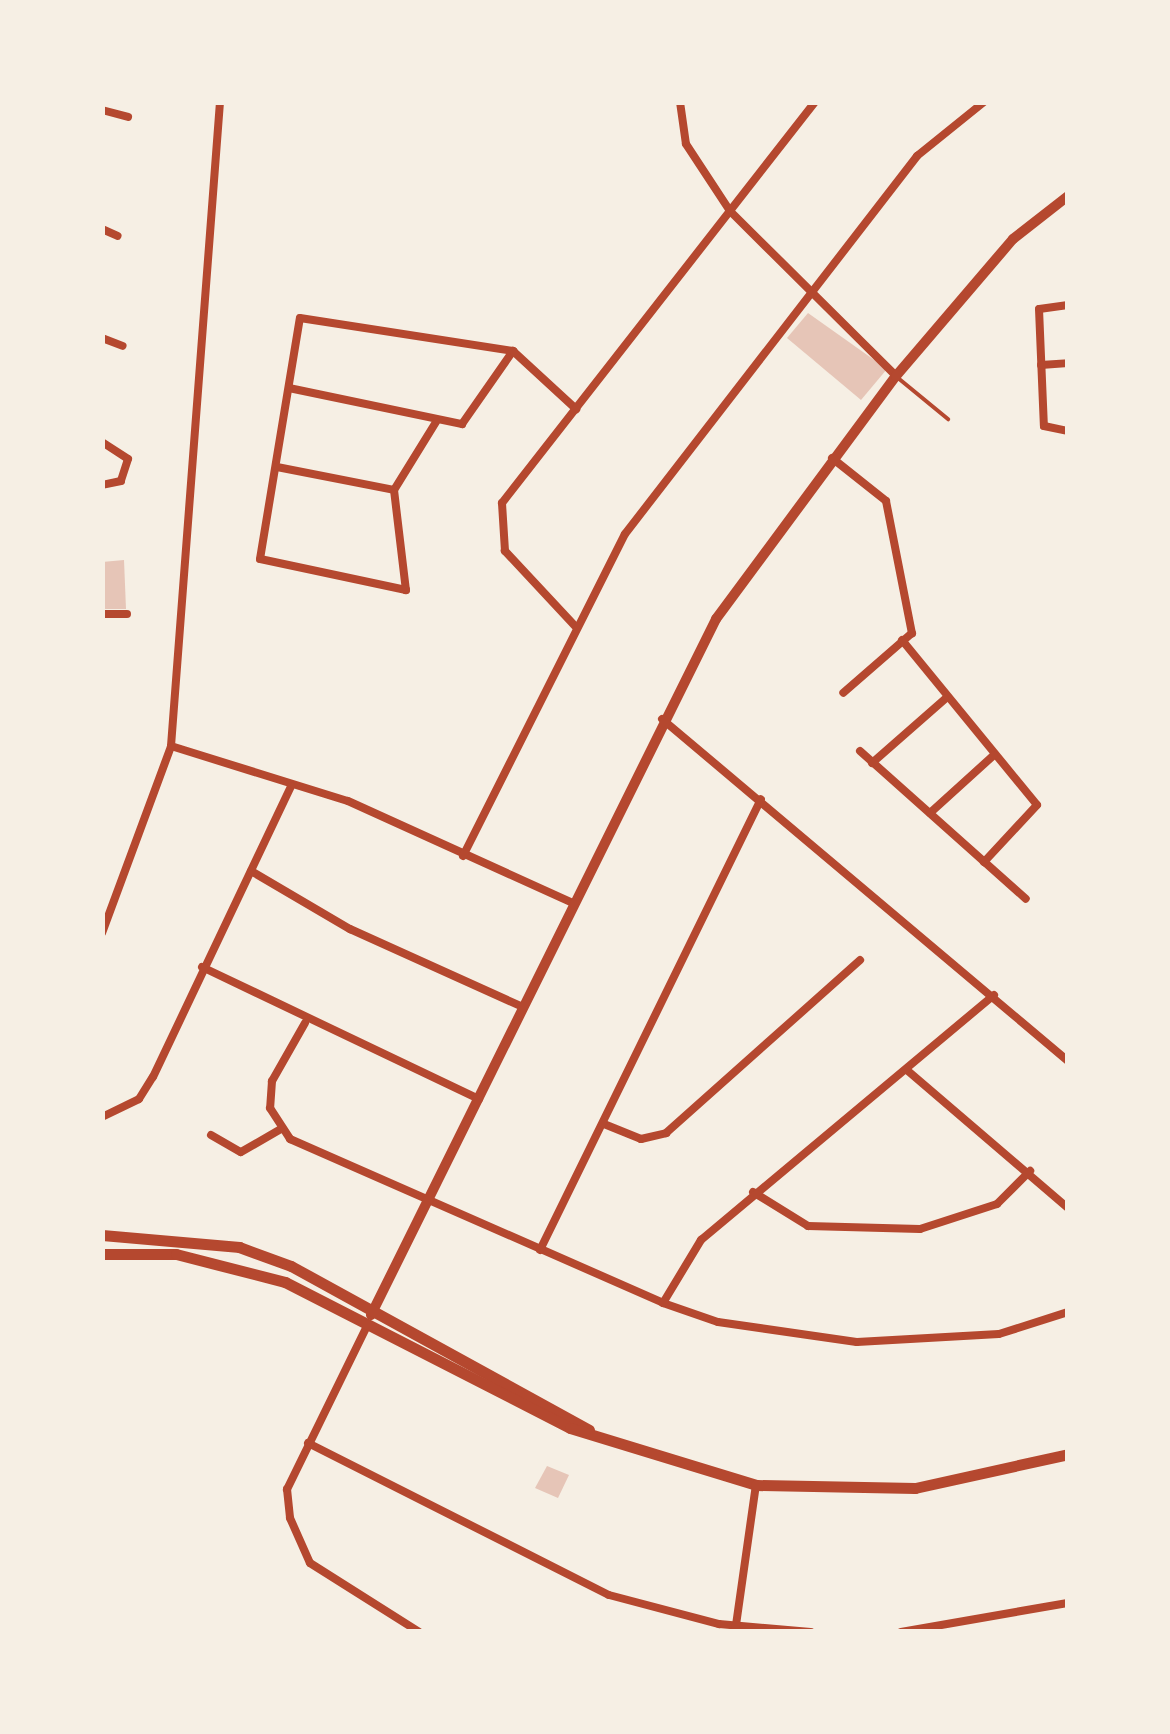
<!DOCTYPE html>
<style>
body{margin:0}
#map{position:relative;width:1170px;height:1734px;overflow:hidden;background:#f6efe4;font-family:"Roboto Condensed",sans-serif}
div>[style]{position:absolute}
.building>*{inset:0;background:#e6c5b7}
.service>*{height:4px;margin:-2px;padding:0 2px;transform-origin:2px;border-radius:2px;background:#b5482f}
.minor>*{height:8px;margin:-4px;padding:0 4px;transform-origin:4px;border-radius:4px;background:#b5482f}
.tertiary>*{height:10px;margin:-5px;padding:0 5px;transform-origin:5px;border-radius:5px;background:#b5482f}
.secondary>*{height:11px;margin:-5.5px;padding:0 5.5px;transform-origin:5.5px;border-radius:5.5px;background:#b5482f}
span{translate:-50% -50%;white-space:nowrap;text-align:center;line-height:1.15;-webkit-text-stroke:9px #f6efe4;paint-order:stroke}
.frame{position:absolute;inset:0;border:105px solid #f6efe4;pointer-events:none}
</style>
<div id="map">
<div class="building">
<i style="clip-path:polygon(808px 313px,887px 369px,861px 400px,787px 338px)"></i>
<i style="clip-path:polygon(124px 560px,126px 609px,102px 609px,102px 562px)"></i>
<i style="clip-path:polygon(547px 1466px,569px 1475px,558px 1498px,535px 1488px)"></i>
</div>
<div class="service">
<i style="left:898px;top:378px;width:65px;rotate:39.4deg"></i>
</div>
<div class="minor">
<i style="left:680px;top:102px;width:42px;rotate:81.9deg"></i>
<i style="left:686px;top:144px;width:80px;rotate:56.7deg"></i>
<i style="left:730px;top:211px;width:234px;rotate:44.8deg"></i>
<i style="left:102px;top:110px;width:27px;rotate:15deg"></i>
<i style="left:102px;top:229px;width:17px;rotate:24deg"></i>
<i style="left:1068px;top:305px;width:29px;rotate:172deg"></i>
<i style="left:1039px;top:309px;width:117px;rotate:87.6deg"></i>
<i style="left:1044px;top:426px;width:25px;rotate:12deg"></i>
<i style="left:102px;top:338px;width:22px;rotate:21deg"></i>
<i style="left:1041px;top:365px;width:27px;rotate:-4deg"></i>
<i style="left:289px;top:388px;width:177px;rotate:11.8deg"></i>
<i style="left:462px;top:424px;width:89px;rotate:-55.1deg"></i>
<i style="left:436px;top:422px;width:80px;rotate:121.7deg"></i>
<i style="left:394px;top:490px;width:101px;rotate:83.2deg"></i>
<i style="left:406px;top:590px;width:149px;rotate:-168deg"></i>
<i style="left:260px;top:559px;width:244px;rotate:-80.6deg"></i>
<i style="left:300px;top:318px;width:216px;rotate:8.8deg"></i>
<i style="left:513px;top:351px;width:86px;rotate:42.6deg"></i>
<i style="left:102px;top:442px;width:31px;rotate:33deg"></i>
<i style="left:128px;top:459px;width:23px;rotate:108deg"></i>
<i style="left:121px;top:481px;width:19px;rotate:168deg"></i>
<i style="left:832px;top:458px;width:69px;rotate:38.5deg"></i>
<i style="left:886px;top:501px;width:135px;rotate:78.9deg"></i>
<i style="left:912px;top:633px;width:91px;rotate:139deg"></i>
<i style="left:277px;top:467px;width:119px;rotate:11.1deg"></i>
<i style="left:102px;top:614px;width:25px"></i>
<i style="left:575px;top:626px;width:103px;rotate:-133deg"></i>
<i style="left:505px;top:551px;width:48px;rotate:-93.6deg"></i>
<i style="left:502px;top:503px;width:509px;rotate:-52.03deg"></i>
<i style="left:902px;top:640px;width:213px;rotate:50.7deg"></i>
<i style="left:1037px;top:805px;width:78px;rotate:132.9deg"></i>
<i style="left:662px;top:719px;width:531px;rotate:40.11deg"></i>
<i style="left:171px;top:746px;width:185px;rotate:17.3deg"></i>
<i style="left:348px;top:801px;width:249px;rotate:24.4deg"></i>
<i style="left:860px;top:751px;width:222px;rotate:41.7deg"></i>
<i style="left:872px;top:763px;width:97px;rotate:-41.2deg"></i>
<i style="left:930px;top:813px;width:86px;rotate:-42.2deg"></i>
<i style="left:463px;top:856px;width:360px;rotate:-63.3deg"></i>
<i style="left:625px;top:534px;width:478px;rotate:-52.3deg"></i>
<i style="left:917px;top:156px;width:86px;rotate:-38.9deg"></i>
<i style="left:251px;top:871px;width:115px;rotate:30.4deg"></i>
<i style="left:350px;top:929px;width:190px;rotate:24.3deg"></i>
<i style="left:102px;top:933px;width:199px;rotate:-69.7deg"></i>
<i style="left:171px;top:746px;width:646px;rotate:-85.65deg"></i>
<i style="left:202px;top:967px;width:307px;rotate:25.5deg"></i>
<i style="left:305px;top:1023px;width:67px;rotate:119.6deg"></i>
<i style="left:272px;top:1081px;width:27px;rotate:94deg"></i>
<i style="left:270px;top:1108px;width:37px;rotate:57deg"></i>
<i style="left:290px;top:1139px;width:407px;rotate:23.7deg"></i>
<i style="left:663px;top:1303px;width:58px;rotate:19.1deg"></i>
<i style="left:718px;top:1322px;width:140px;rotate:8.2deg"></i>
<i style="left:857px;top:1342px;width:142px;rotate:-3.2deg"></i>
<i style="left:999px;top:1334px;width:72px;rotate:-17.7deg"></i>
<i style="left:908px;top:1071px;width:211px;rotate:40.6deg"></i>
<i style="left:102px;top:1117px;width:41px;rotate:-25.9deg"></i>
<i style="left:139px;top:1099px;width:26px;rotate:-58deg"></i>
<i style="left:153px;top:1077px;width:322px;rotate:-64.6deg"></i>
<i style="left:604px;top:1124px;width:40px;rotate:22deg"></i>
<i style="left:641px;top:1139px;width:26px;rotate:-13deg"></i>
<i style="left:666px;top:1133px;width:260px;rotate:-41.7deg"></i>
<i style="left:211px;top:1135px;width:34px;rotate:30deg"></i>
<i style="left:241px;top:1152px;width:46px;rotate:-29.9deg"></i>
<i style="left:753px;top:1192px;width:65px;rotate:31.7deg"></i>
<i style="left:808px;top:1226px;width:112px;rotate:1.5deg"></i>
<i style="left:920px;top:1229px;width:81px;rotate:-18deg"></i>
<i style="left:997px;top:1204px;width:47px;rotate:-45deg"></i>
<i style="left:540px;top:1250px;width:502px;rotate:-63.89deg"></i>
<i style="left:663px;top:1303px;width:74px;rotate:-58.9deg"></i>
<i style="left:701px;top:1240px;width:382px;rotate:-39.9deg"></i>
<i style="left:367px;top:1326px;width:182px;rotate:116.1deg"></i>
<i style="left:287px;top:1489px;width:29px;rotate:84deg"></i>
<i style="left:290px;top:1518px;width:49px;rotate:66deg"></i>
<i style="left:310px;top:1563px;width:129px;rotate:32.3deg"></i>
<i style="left:308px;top:1443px;width:337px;rotate:26.8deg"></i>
<i style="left:609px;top:1595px;width:114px;rotate:14.8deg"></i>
<i style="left:719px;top:1624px;width:92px;rotate:5deg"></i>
<i style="left:735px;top:1632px;width:148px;rotate:-81.9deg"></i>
<i style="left:901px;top:1632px;width:169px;rotate:-9.9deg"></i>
</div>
<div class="tertiary">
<i style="left:371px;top:1315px;width:777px;rotate:-63.63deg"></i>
<i style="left:716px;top:619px;width:302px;rotate:-53.5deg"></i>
<i style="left:896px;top:376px;width:180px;rotate:-49.5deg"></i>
<i style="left:1013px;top:239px;width:70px;rotate:-38deg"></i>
</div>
<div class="secondary">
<i style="left:102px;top:1235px;width:138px;rotate:5deg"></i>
<i style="left:239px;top:1247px;width:55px;rotate:20.1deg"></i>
<i style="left:291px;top:1266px;width:340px;rotate:28.8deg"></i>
<i style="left:102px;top:1254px;width:74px"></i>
<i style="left:176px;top:1254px;width:113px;rotate:14.4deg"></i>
<i style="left:285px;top:1282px;width:320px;rotate:27.1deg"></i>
<i style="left:570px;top:1428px;width:195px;rotate:17deg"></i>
<i style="left:756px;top:1485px;width:159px;rotate:1.1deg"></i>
<i style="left:915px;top:1488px;width:157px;rotate:-12.5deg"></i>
</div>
<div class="frame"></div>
</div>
